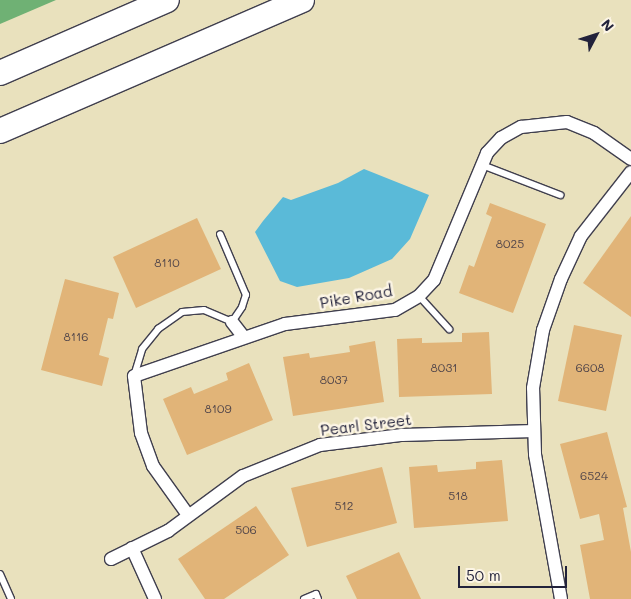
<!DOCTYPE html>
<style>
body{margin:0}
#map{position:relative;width:631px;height:599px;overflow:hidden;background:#e9e1bd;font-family:Mali,sans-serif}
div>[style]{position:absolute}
.forest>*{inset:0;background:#6fb174}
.water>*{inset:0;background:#5abad8}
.building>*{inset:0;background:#e1b478}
.roads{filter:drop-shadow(1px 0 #403f4e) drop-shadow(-1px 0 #403f4e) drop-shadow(0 1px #403f4e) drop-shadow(0 -1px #403f4e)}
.lane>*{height:6px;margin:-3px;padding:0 3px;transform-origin:3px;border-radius:3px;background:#fff}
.street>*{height:12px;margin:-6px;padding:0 6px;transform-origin:6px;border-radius:6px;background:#fff}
.highway>*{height:24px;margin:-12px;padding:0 12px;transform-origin:12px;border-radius:12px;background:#fff}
span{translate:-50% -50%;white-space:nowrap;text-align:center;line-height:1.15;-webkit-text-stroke:5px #fcf5e5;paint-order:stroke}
.number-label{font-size:12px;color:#52464a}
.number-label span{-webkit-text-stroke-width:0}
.street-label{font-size:15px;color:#22223b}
.north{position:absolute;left:571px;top:10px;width:50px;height:50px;-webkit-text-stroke:4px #fcf5e5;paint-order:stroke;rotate:50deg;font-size:14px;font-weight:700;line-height:20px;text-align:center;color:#22223b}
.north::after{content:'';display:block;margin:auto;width:18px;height:22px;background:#22223b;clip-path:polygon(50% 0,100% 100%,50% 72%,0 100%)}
.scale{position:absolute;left:458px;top:566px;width:109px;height:22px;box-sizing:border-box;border:2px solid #22223b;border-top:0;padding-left:6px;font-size:15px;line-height:18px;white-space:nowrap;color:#22223b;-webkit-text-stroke:4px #fcf5e5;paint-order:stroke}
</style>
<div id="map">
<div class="forest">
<i style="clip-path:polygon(0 0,56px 0,0 24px)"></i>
</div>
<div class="water">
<i style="clip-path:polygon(364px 169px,429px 195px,410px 239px,392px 259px,349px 278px,297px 287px,280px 281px,255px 232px,263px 221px,283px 197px,291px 200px,338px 183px)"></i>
</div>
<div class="building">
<i style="clip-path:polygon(490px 203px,546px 224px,513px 313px,459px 293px,469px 265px,474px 267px,492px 217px,486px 214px)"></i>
<i style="clip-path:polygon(631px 216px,631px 317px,583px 283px)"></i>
<i style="clip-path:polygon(197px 218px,221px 269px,136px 308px,113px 257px)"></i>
<i style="clip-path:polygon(65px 279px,119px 293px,113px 319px,108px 318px,99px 355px,109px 358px,102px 386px,41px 370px)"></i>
<i style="clip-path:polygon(574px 325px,622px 335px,606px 411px,558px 401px)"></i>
<i style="clip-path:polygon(489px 332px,492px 394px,399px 397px,397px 339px,422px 338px,422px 343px,462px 342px,462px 333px)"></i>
<i style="clip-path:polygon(375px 341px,384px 402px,293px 416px,283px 357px,309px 353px,310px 358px,350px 352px,349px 346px)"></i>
<i style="clip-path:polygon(249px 363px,273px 420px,187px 455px,163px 399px,191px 387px,194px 394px,228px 380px,226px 373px)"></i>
<i style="clip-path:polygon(607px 432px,627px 507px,623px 508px,631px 552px,631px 599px,590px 599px,580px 545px,604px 540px,599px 514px,580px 519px,560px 444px)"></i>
<i style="clip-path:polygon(502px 460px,508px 521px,414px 528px,409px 467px,437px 465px,438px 472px,476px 469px,476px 462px)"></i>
<i style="clip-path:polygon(382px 467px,397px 523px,307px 547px,291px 488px)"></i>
<i style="clip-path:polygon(256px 506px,289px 555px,224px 599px,205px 599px,178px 559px)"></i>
<i style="clip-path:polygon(399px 552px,421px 599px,357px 599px,346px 576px)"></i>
</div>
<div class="roads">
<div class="lane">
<i style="left:482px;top:165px;width:84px;rotate:21deg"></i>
<i style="left:419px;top:296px;width:45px;rotate:47.7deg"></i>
<i style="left:134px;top:376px;width:28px;rotate:-73deg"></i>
<i style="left:142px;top:349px;width:26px;rotate:-51deg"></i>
<i style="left:158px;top:329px;width:29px;rotate:-35deg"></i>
<i style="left:182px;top:312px;width:22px;rotate:-5deg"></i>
<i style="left:204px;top:310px;width:30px;rotate:23deg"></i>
<i style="left:232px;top:322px;width:18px;rotate:-56deg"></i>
<i style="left:242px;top:307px;width:13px;rotate:-72deg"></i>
<i style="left:246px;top:295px;width:66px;rotate:-113.1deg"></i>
<i style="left:0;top:574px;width:27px;rotate:66deg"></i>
<i style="left:304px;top:599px;width:13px;rotate:-23deg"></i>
<i style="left:316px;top:594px;width:5px;rotate:68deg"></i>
</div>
<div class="street">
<i style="left:232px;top:322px;width:18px;rotate:52deg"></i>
<i style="left:188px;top:515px;width:60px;rotate:-125.5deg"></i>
<i style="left:153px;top:466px;width:35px;rotate:-110deg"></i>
<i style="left:141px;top:433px;width:57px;rotate:-97deg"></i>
<i style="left:134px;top:376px;width:160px;rotate:-19deg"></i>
<i style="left:285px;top:324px;width:111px;rotate:-7.3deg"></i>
<i style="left:395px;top:310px;width:28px;rotate:-30deg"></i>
<i style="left:419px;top:296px;width:22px;rotate:-47deg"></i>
<i style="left:434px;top:280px;width:138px;rotate:-67.3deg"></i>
<i style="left:487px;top:153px;width:21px;rotate:-47deg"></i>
<i style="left:501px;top:138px;width:23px;rotate:-29deg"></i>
<i style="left:521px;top:127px;width:46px;rotate:-6.2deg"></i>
<i style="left:567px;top:122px;width:29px;rotate:22deg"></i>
<i style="left:594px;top:133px;width:45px;rotate:35.1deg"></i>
<i style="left:132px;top:548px;width:56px;rotate:65.7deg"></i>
<i style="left:111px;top:559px;width:64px;rotate:-26.2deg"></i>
<i style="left:168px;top:531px;width:93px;rotate:-36.3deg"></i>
<i style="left:243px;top:476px;width:83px;rotate:-21.9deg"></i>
<i style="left:320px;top:445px;width:83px;rotate:-7deg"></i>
<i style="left:402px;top:435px;width:132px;rotate:-1.7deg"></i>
<i style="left:561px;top:599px;width:147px;rotate:-100.2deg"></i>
<i style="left:535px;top:454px;width:66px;rotate:-91.7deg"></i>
<i style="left:533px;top:388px;width:59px;rotate:-80.2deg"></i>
<i style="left:543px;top:330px;width:54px;rotate:-70.6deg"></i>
<i style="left:561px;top:279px;width:47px;rotate:-65.1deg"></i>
<i style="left:581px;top:236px;width:81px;rotate:-52deg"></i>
</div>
<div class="highway">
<i style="left:0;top:73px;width:182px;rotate:-23.6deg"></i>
<i style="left:0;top:131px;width:329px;rotate:-23.4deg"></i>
</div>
</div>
<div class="number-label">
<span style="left:510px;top:244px">8025</span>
<span style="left:167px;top:263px">8110</span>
<span style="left:76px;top:337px">8116</span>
<span style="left:444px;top:368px">8031</span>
<span style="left:590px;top:368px">6608</span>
<span style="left:334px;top:380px">8037</span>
<span style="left:218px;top:409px">8109</span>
<span style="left:594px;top:476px">6524</span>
<span style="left:458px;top:496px">518</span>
<span style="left:344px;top:506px">512</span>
<span style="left:246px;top:530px">506</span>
</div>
<div class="street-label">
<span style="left:356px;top:297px;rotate:-10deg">Pike Road</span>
<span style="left:366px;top:425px;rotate:-7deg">Pearl Street</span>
</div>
<div class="north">N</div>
<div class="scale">50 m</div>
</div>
